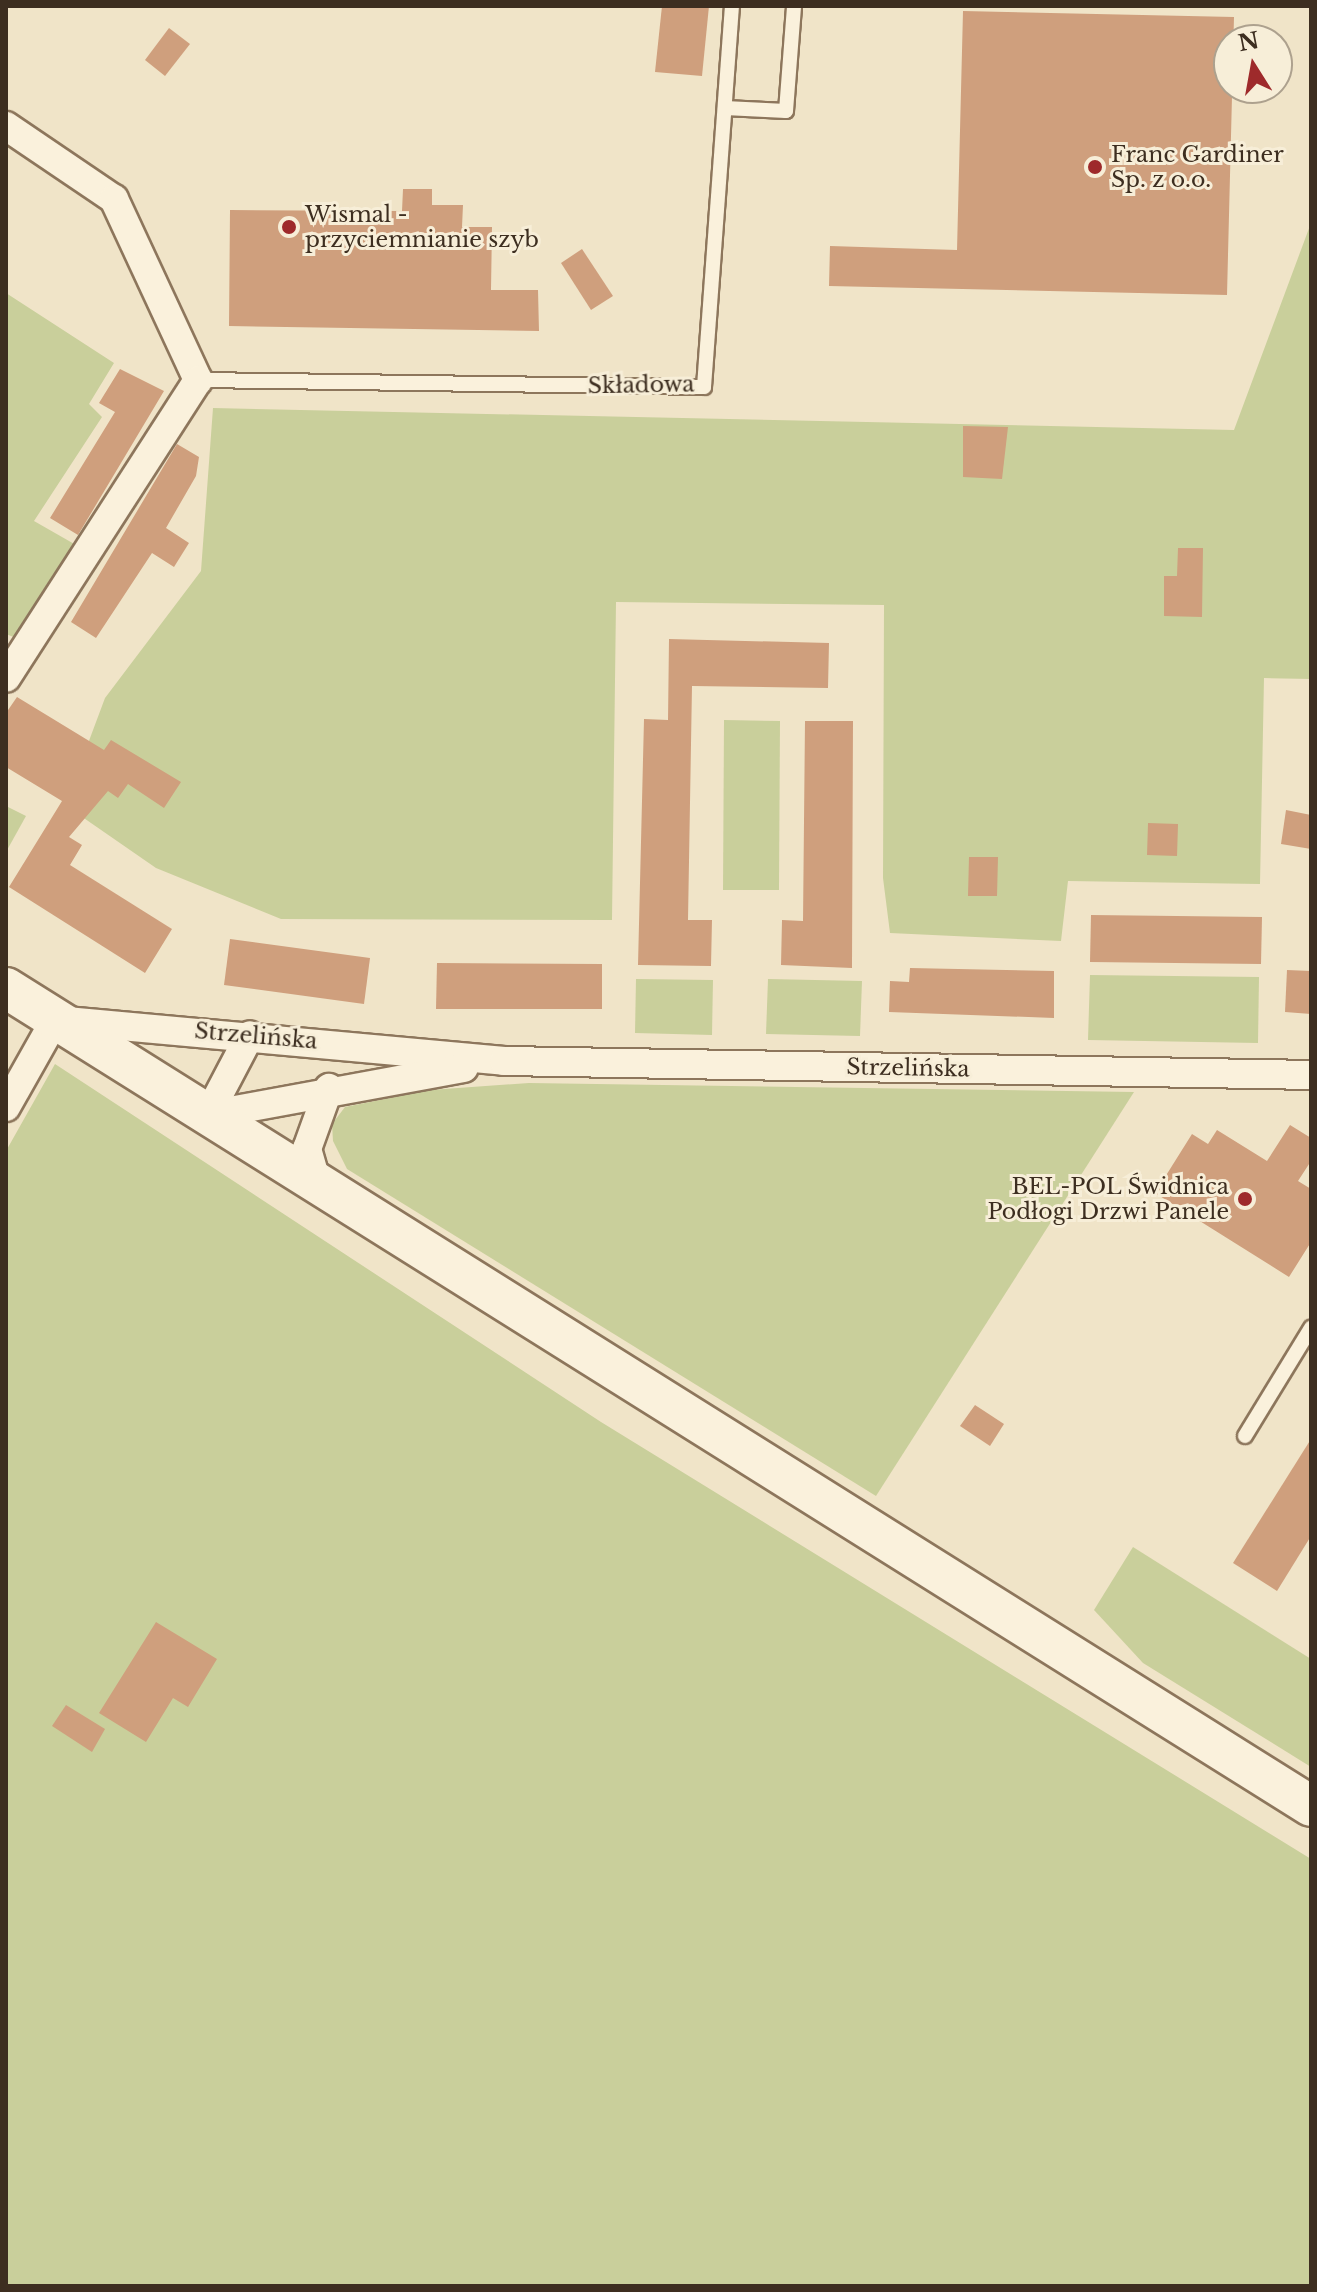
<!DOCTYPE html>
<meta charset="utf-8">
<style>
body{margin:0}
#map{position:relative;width:1317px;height:2292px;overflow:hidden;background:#f0e4c8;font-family:"Libre Baskerville",serif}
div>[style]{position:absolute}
.green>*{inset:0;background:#c9cf9b}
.building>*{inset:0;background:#cf9f7d}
.roads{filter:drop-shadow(2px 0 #8d765c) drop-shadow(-2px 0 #8d765c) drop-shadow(0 2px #8d765c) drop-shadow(0 -2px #8d765c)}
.service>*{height:14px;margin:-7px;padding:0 7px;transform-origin:7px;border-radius:7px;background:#faf1dc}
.minor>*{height:28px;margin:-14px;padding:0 14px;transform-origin:14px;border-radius:14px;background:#faf1dc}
.secondary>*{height:40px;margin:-20px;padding:0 20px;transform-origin:20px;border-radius:20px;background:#faf1dc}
.dots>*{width:22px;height:22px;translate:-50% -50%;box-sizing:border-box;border:4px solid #f7eed8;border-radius:50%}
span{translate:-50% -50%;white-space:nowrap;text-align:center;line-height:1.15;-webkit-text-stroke:6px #f7eed8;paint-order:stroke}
.poi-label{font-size:22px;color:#3d2e20}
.left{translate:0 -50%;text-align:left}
.right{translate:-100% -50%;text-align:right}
.street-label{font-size:22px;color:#3d2e20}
.frame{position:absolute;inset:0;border:8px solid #3d2e20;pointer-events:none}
.north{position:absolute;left:1213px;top:24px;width:80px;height:80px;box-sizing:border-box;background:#f7eed8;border:2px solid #ada18e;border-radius:50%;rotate:349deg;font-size:22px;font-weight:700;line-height:32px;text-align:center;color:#3d2e20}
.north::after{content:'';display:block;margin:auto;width:28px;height:36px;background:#9e2a2b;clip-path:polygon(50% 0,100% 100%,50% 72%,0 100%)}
</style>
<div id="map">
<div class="green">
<i style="clip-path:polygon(1311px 223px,1311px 679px,1264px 678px,1260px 884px,1068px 881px,1061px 941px,890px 933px,883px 878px,884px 605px,616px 602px,612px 920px,281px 919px,156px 868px,65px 805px,105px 698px,201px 571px,213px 408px,1234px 430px)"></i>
<i style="clip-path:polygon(6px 293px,114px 363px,89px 404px,102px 417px,34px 521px,76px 545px,16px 638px,6px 634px)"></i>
<i style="clip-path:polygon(724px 720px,780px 721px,779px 890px,723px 890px)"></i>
<i style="clip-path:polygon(6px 806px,26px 816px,6px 852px)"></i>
<i style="clip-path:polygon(1090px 975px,1259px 977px,1258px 1043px,1088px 1040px)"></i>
<i style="clip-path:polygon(636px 979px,713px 980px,712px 1035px,635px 1033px)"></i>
<i style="clip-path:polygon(768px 979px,862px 981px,860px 1036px,766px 1034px)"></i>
<i style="clip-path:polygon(55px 1064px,601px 1422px,1311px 1859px,1311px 2286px,6px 2286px,6px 1151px)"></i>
<i style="clip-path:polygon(529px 1083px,1134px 1092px,876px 1496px,347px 1169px,333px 1141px,332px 1124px,345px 1107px,430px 1090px)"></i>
<i style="clip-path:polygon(1133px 1547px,1311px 1659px,1311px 1767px,1143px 1663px,1094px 1610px)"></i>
</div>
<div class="building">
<i style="clip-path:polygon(662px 6px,709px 6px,702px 76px,655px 72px)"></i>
<i style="clip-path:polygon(963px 11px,1234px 17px,1227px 295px,829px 286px,830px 246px,957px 250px)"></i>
<i style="clip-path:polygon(169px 28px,190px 44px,165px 76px,145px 60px)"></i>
<i style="clip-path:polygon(403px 189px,432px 189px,432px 205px,463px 205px,462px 227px,492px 227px,491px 290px,538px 290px,539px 331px,229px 326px,230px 210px,402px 211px)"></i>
<i style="clip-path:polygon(582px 249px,613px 296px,591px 310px,561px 263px)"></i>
<i style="clip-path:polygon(120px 369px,164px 391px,78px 535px,50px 518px,115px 412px,99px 403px)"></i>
<i style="clip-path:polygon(963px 426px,1008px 427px,1002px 479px,963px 477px)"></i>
<i style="clip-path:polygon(177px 444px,199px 457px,196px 476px,166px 528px,189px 543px,174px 567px,152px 553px,96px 638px,71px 622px)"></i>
<i style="clip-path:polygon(1178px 548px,1203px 548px,1202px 617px,1164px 616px,1164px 576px,1177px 576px)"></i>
<i style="clip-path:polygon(669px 639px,829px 643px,828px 688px,692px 686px,688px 920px,712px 920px,711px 966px,638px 965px,644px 719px,668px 720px)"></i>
<i style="clip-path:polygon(17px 697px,104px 750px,111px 740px,181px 782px,164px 808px,128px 784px,118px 798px,108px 791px,69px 837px,82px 845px,70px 865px,172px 929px,145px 973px,9px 887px,62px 801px,6px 767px,6px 713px)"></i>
<i style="clip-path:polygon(805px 721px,853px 721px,852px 968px,781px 965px,782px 920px,803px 921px)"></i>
<i style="clip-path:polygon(1286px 810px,1311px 815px,1311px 849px,1281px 844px)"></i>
<i style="clip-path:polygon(1148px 823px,1178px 824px,1177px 856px,1147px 855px)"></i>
<i style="clip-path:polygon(969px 857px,998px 857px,997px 896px,968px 896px)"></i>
<i style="clip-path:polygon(1091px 915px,1262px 917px,1261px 964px,1090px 962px)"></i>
<i style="clip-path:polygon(230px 939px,370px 958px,364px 1004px,224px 985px)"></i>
<i style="clip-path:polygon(437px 963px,602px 964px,602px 1009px,436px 1009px)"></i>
<i style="clip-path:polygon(910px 968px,1054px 971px,1054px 1018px,889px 1012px,890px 981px,909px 982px)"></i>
<i style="clip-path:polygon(1287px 970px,1311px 971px,1311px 1014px,1285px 1012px)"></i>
<i style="clip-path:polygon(1290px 1125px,1311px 1138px,1311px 1161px,1298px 1181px,1311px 1189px,1311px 1242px,1289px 1277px,1155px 1193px,1192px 1134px,1208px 1144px,1217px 1130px,1267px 1161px)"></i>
<i style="clip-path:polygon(975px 1405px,1004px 1424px,990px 1446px,960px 1426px)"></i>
<i style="clip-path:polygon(1311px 1439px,1311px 1536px,1277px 1591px,1233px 1563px)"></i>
<i style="clip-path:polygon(156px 1622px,217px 1659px,188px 1707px,173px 1698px,146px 1742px,99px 1713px)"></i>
<i style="clip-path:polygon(66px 1705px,105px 1729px,92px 1752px,52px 1726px)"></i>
</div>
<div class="roads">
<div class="service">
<i style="left:725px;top:108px;width:61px;rotate:2.8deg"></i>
<i style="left:786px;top:111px;width:105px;rotate:-85.6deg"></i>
<i style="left:198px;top:380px;width:506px;rotate:0.79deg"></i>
<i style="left:704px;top:387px;width:382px;rotate:-85.8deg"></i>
<i style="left:1245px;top:1436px;width:127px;rotate:-58.6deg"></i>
</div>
<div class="minor">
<i style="left:6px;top:126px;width:130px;rotate:34.1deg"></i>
<i style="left:114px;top:199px;width:200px;rotate:65.1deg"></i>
<i style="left:198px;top:380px;width:354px;rotate:122.8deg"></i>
<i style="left:6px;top:1107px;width:100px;rotate:-60.6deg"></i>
<i style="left:55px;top:1020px;width:451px;rotate:5.2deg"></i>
<i style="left:504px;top:1061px;width:807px;rotate:0.99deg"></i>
<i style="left:208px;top:1115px;width:260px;rotate:-10.4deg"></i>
<i style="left:208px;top:1115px;width:90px;rotate:-62.3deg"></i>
<i style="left:318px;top:1187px;width:40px;rotate:-106deg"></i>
<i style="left:307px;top:1149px;width:65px;rotate:-70.2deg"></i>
</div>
<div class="secondary">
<i style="left:6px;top:988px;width:1540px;rotate:32.08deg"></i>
</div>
</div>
<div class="dots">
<i style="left:1095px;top:167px;background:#9e2a2b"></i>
<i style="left:289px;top:227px;background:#9e2a2b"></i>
<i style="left:1245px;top:1199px;background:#9e2a2b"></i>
</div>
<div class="poi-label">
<span class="left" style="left:1111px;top:167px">Franc Gardiner<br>Sp. z o.o.</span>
<span class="left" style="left:305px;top:227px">Wismal -<br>przyciemnianie szyb</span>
<span class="right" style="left:1229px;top:1199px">BEL-POL Świdnica<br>Podłogi Drzwi Panele</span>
</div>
<div class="street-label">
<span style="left:641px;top:385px;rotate:-1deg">Składowa</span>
<span style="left:256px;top:1036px;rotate:5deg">Strzelińska</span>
<span style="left:908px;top:1068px;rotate:1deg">Strzelińska</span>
</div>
<div class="frame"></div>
<div class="north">N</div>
</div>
